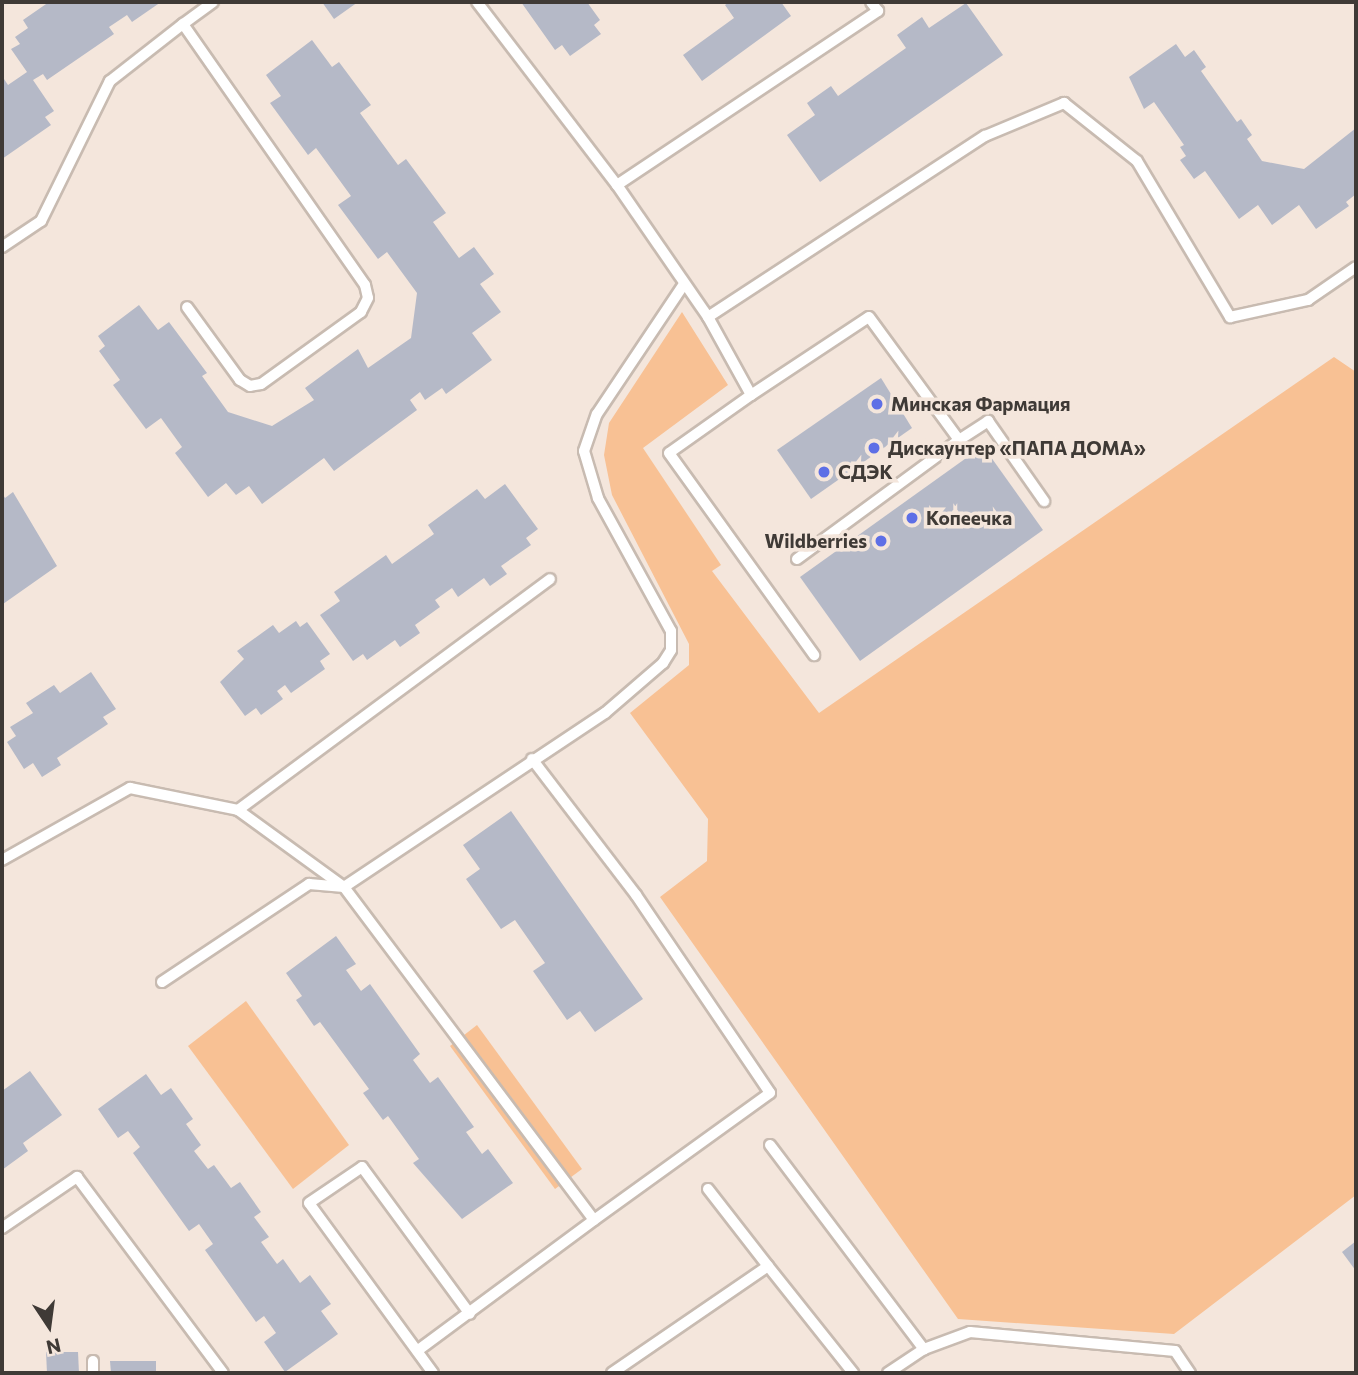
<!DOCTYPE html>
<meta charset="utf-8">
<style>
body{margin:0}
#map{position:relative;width:1358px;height:1375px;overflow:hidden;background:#f4e6dc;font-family:Commissioner,sans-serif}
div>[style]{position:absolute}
.green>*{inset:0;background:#f8c194}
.building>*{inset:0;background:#b5b9c7}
.roads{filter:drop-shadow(2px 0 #c8bbb1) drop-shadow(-2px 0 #c8bbb1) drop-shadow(0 2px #c8bbb1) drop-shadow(0 -2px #c8bbb1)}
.service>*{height:10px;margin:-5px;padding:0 5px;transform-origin:5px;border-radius:5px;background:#fff}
.dots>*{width:19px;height:19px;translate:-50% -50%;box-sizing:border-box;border:4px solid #f4e6dc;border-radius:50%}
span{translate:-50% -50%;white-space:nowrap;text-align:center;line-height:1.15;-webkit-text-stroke:7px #f4e6dc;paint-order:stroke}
.poi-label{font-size:19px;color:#3f3a36;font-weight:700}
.left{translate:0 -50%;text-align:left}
.right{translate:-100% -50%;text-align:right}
.frame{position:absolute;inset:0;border:4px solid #3f3a36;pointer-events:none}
.north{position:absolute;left:14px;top:1291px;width:70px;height:70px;-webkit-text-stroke:5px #f4e6dc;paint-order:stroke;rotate:167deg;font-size:19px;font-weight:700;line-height:28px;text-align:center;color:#3f3a36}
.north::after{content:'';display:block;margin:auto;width:24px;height:32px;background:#3f3a36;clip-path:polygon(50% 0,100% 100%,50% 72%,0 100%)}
</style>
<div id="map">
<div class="green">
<i style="clip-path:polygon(682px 312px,728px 385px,643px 448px,721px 565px,712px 571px,819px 713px,1334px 357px,1356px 372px,1356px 1195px,1174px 1334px,958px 1319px,660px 897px,707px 861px,708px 819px,630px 713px,689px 665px,689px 644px,612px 495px,604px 455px,609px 423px)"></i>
<i style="clip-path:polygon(246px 1001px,349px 1145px,293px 1189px,188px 1046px)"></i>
<i style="clip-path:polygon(477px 1025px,582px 1169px,555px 1189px,450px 1046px)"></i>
</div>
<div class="building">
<i style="clip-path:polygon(49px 2px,161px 2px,132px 22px,127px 15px,109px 27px,114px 34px,47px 80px,43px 74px,33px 80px,54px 111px,45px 117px,51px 125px,2px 159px,2px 76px,8px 85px,27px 72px,11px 49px,20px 44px,15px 37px,28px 28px,23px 20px)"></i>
<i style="clip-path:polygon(322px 2px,358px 2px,334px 19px)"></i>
<i style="clip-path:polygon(521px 2px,587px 2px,600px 20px,594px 25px,601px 34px,570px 56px,562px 45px,555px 50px)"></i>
<i style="clip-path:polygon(729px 2px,781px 2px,791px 16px,702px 81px,683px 55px,734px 18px,725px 5px)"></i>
<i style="clip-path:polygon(966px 3px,1003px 55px,820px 182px,787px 135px,815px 115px,807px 103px,831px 86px,838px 96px,906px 48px,897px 35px,922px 17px,929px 28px)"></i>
<i style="clip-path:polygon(312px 40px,332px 67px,339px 62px,371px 105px,360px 113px,398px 165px,406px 159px,446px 213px,433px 222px,459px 258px,474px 247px,494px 274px,480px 284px,501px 312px,472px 333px,492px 360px,446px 394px,442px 388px,425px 400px,420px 392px,410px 400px,417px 410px,334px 471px,324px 458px,262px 504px,249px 486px,236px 495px,226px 483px,208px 497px,175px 453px,182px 447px,161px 418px,146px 429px,113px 385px,120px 380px,99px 351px,105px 346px,98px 336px,139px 305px,158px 330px,169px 322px,207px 373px,202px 376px,228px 412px,272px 426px,314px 400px,305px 388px,358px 349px,368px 368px,411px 338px,417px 293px,387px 252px,378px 259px,338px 205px,351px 196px,316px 148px,308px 155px,270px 103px,281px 96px,266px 75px)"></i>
<i style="clip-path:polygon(1176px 44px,1185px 57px,1194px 50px,1206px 67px,1201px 71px,1237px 122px,1241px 119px,1252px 135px,1247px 139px,1262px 161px,1304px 169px,1356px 128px,1356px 194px,1346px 202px,1349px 206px,1316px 229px,1299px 205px,1272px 225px,1258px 205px,1239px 219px,1205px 171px,1194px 179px,1180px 160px,1186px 156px,1180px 147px,1184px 145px,1154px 102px,1144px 109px,1129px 77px)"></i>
<i style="clip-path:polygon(881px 378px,912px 428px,811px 499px,777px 450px)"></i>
<i style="clip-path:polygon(983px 446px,1043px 530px,860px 661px,800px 577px)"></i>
<i style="clip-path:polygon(505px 484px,538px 529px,526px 538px,531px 545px,501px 566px,507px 574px,490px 586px,484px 578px,458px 597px,452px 588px,435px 600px,440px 607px,415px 625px,420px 633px,400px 647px,395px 640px,367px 660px,363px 654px,353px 661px,320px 615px,340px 601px,334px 592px,386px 555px,392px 564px,434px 534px,428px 525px,477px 489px,485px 499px)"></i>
<i style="clip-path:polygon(13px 492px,57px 566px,3px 604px,2px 493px,5px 498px)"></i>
<i style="clip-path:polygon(296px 621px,300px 627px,307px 622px,330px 654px,320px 661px,325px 669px,291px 693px,285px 685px,277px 691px,283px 699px,261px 715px,256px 708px,245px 716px,220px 682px,244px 659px,237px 651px,273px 625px,279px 633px)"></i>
<i style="clip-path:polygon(91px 672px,116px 709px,103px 717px,108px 724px,57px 758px,61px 765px,42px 777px,33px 763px,24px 769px,7px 742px,16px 736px,10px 727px,33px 713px,26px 703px,54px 685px,60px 693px)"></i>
<i style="clip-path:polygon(511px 811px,643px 999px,595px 1032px,580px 1011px,567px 1020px,533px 971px,545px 963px,515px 920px,501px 929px,466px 879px,480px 869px,463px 845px)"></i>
<i style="clip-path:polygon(336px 936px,356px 964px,346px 970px,361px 991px,370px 984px,420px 1054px,413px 1060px,430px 1083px,438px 1077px,474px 1127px,466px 1132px,482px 1154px,488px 1149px,513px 1183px,462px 1219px,413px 1163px,419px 1159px,388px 1116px,383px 1120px,363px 1093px,369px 1089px,320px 1022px,314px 1026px,296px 1000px,302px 996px,286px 973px)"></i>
<i style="clip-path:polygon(30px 1071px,62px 1115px,23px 1143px,28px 1151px,2px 1170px,2px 1091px)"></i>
<i style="clip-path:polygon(146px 1074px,161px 1095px,171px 1088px,193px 1119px,186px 1124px,201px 1145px,194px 1151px,208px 1169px,214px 1165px,231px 1188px,240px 1182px,261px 1212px,254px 1217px,269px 1237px,261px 1242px,277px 1264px,283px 1259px,300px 1283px,310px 1275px,331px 1304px,321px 1311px,338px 1334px,285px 1372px,264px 1342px,276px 1333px,264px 1316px,256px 1322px,205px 1250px,213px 1244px,199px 1224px,189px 1231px,133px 1153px,140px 1147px,128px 1131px,118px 1138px,98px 1109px)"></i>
<i style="clip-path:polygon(1356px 1241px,1356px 1271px,1342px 1252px)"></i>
<i style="clip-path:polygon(46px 1352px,78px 1352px,79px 1373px,47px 1373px)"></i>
<i style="clip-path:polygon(110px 1361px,156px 1361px,156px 1373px,111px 1373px)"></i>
</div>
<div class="roads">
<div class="service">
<i style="left:477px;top:2px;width:230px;rotate:52.6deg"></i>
<i style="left:617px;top:185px;width:160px;rotate:55.4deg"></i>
<i style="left:708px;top:317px;width:89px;rotate:61.1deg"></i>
<i style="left:751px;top:395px;width:141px;rotate:-33.5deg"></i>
<i style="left:869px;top:317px;width:152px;rotate:53.8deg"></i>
<i style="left:959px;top:440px;width:201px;rotate:143.7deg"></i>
<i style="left:183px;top:24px;width:37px;rotate:-36deg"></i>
<i style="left:617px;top:185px;width:314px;rotate:-33.7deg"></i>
<i style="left:878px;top:11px;width:11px;rotate:-128deg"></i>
<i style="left:2px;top:247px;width:47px;rotate:-33.7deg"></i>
<i style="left:41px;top:221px;width:156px;rotate:-63.8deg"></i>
<i style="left:110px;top:81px;width:93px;rotate:-38deg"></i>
<i style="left:183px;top:24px;width:318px;rotate:55.1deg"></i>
<i style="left:365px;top:285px;width:13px;rotate:77deg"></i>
<i style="left:368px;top:298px;width:16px;rotate:117deg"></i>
<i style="left:361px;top:312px;width:123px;rotate:144.2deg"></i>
<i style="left:261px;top:384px;width:11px;rotate:170deg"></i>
<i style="left:250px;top:386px;width:12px;rotate:-149deg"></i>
<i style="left:240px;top:380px;width:90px;rotate:-126deg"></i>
<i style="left:708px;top:317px;width:331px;rotate:-33.2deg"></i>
<i style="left:985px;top:136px;width:86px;rotate:-22.7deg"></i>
<i style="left:1064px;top:103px;width:93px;rotate:38.5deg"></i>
<i style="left:1137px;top:161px;width:182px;rotate:59.2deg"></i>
<i style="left:1230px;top:317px;width:80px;rotate:-12.3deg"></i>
<i style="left:1308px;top:300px;width:58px;rotate:-34.5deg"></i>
<i style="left:751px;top:395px;width:100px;rotate:144.7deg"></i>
<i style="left:669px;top:453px;width:249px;rotate:54.3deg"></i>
<i style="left:959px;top:440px;width:35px;rotate:-33deg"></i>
<i style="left:988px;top:421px;width:98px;rotate:55deg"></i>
<i style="left:532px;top:759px;width:171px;rotate:52.6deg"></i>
<i style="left:636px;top:895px;width:239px;rotate:55.9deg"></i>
<i style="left:770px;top:1093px;width:217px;rotate:144.2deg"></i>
<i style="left:238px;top:810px;width:131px;rotate:36deg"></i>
<i style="left:344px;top:887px;width:314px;rotate:-33.7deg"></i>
<i style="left:605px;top:713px;width:77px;rotate:-40.8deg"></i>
<i style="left:663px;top:663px;width:15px;rotate:-58deg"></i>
<i style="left:671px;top:650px;width:19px;rotate:-90deg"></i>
<i style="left:671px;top:631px;width:152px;rotate:-118.8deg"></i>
<i style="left:598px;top:498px;width:49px;rotate:-106.6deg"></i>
<i style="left:584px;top:451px;width:39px;rotate:-71deg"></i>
<i style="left:597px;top:414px;width:156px;rotate:-56.2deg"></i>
<i style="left:2px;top:860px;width:147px;rotate:-29.4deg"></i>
<i style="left:130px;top:788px;width:110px;rotate:11.5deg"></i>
<i style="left:238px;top:810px;width:388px;rotate:-36.5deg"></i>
<i style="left:162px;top:982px;width:177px;rotate:-33.7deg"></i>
<i style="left:309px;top:884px;width:35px;rotate:5deg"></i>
<i style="left:344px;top:887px;width:416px;rotate:53.1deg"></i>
<i style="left:594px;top:1220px;width:220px;rotate:143.5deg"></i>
<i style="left:770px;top:1145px;width:256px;rotate:53deg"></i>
<i style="left:708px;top:1189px;width:98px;rotate:52.1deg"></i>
<i style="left:2px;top:1228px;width:91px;rotate:-34.2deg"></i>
<i style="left:77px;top:1177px;width:244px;rotate:53.3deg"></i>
<i style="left:93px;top:1361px;width:12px;rotate:90deg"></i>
<i style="left:433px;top:1373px;width:210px;rotate:-126.1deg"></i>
<i style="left:309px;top:1203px;width:64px;rotate:-34.2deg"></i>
<i style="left:362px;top:1167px;width:182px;rotate:53.7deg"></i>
<i style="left:612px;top:1373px;width:189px;rotate:-34.4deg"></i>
<i style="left:768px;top:1266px;width:137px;rotate:51.5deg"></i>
<i style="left:888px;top:1373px;width:43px;rotate:-33.7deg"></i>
<i style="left:924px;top:1349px;width:49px;rotate:-20.3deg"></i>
<i style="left:970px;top:1332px;width:206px;rotate:5.3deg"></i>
<i style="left:1175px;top:1351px;width:27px;rotate:56deg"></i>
</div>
</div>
<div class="dots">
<i style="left:877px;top:404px;background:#5e6fe6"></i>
<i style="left:874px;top:448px;background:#5e6fe6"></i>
<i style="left:824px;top:472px;background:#5e6fe6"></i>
<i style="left:912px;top:518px;background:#5e6fe6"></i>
<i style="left:881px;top:541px;background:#5e6fe6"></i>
</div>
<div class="poi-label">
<span class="left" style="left:891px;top:404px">Минская Фармация</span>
<span class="left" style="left:888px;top:448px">Дискаунтер «ПАПА ДОМА»</span>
<span class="left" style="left:838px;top:472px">СДЭК</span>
<span class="left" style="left:926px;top:518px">Копеечка</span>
<span class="right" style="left:867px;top:541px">Wildberries</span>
</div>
<div class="frame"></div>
<div class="north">N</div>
</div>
